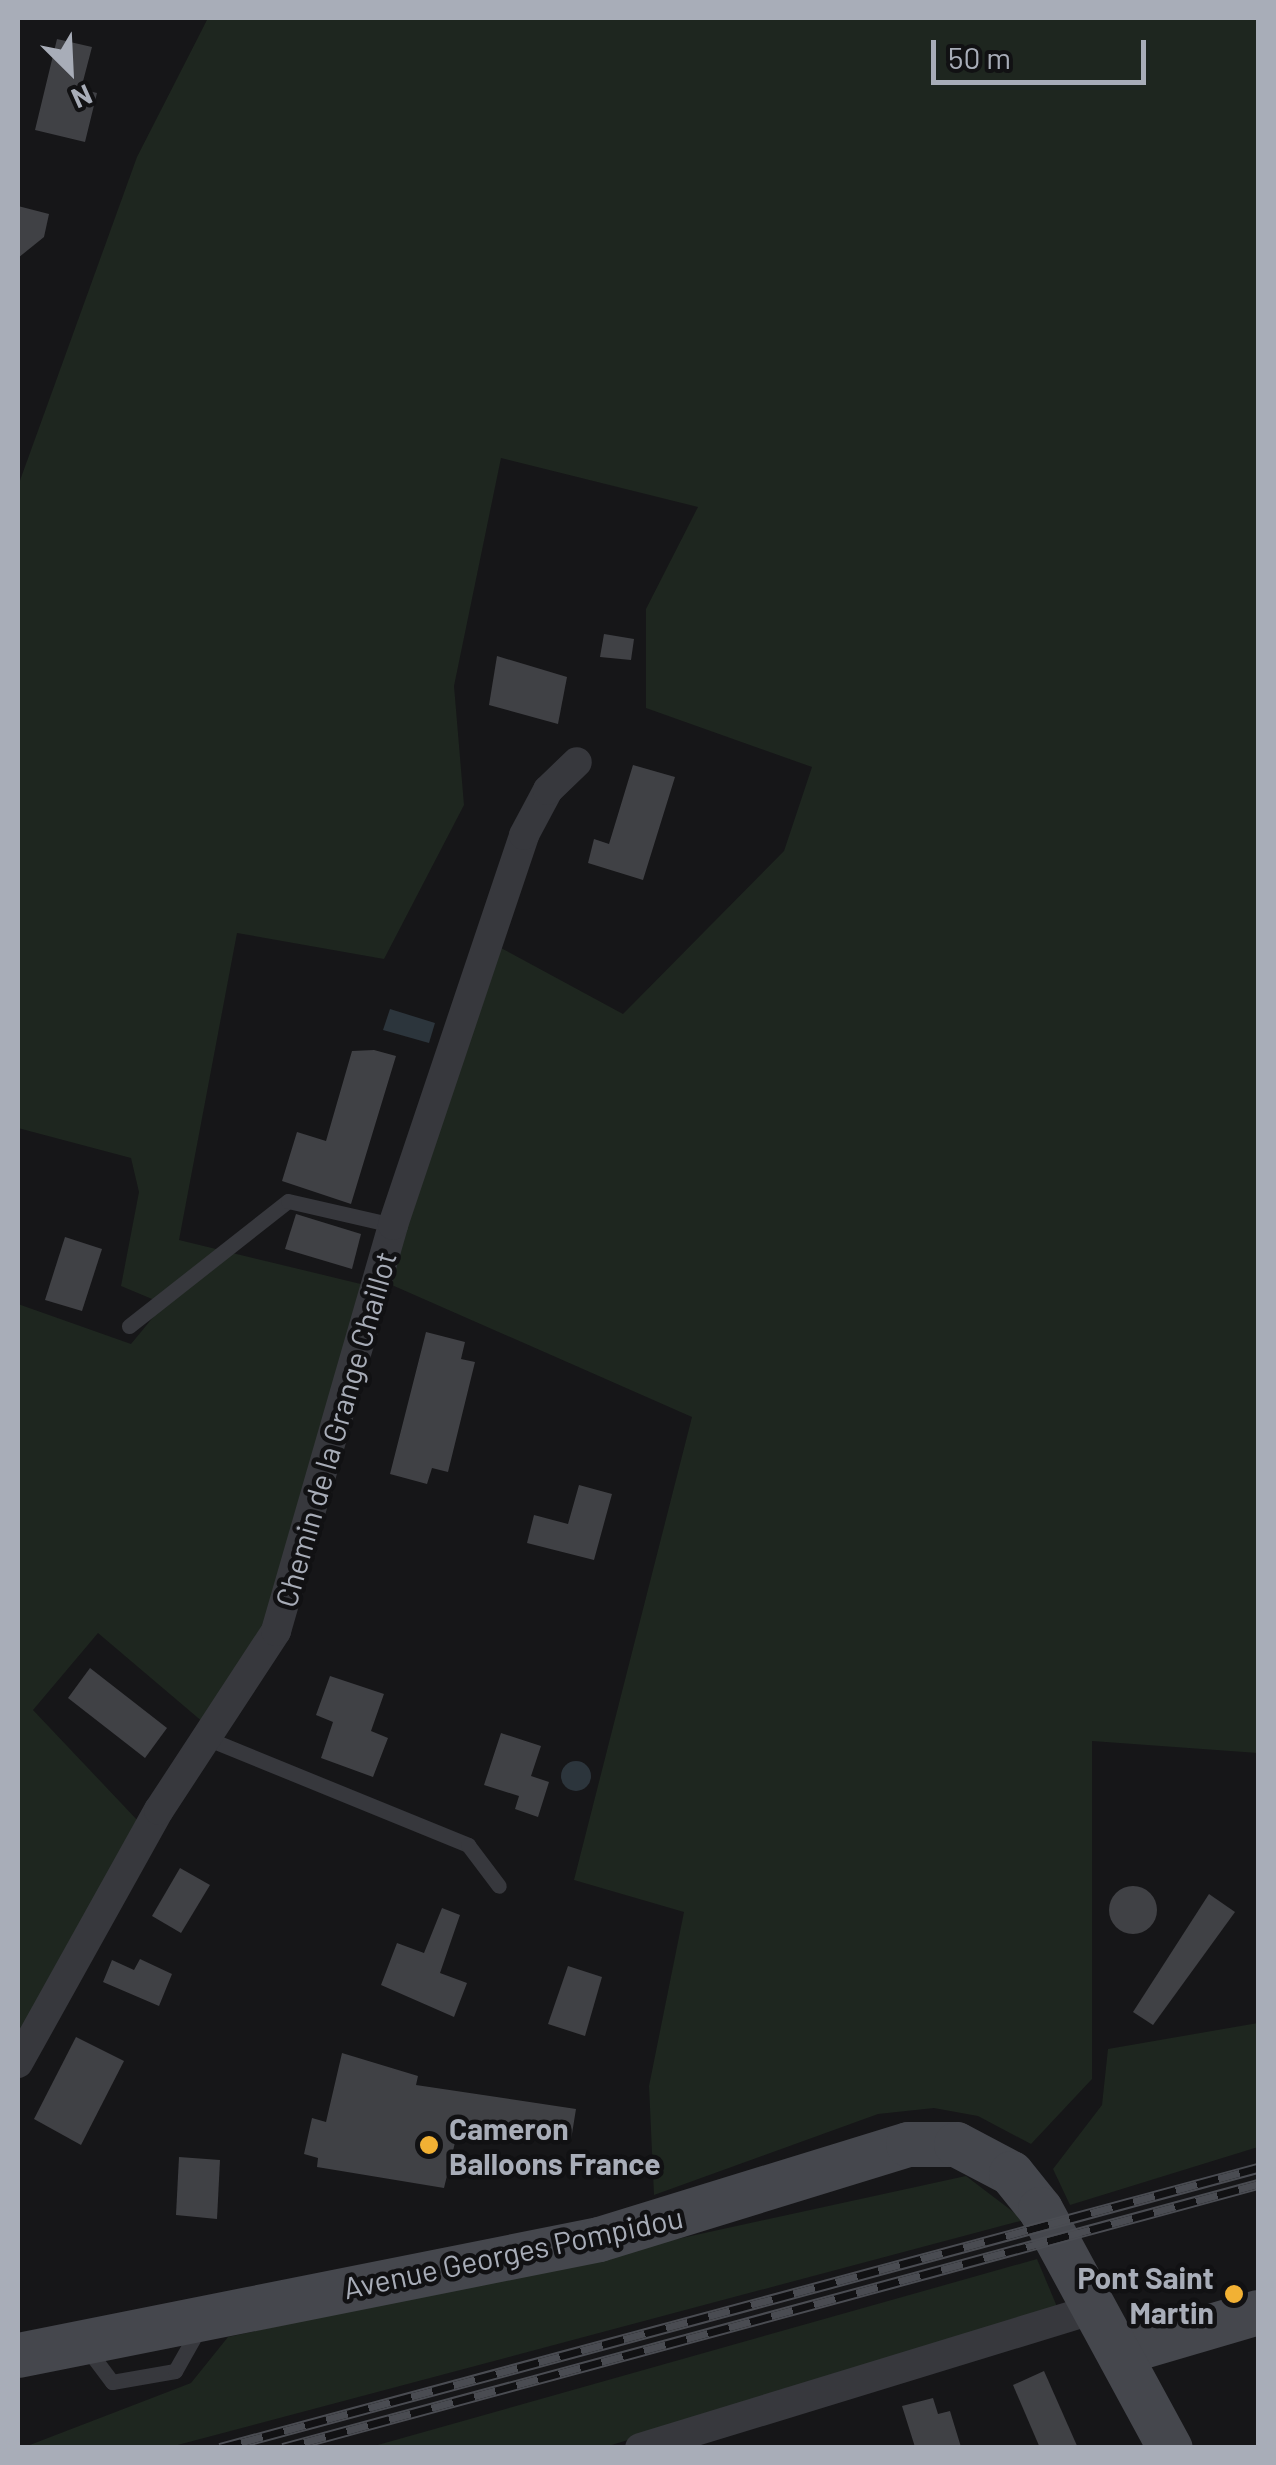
<!DOCTYPE html>
<style>
body{margin:0}
#map{position:relative;width:1276px;height:2465px;overflow:hidden;background:#161618;font-family:Barlow,sans-serif}
div>[style]{position:absolute}
.green>*{inset:0;background:#1e261f}
.water>*{inset:0;background:#2c353c}
.round{border-radius:50%}
.building>*{inset:0;background:#404145}
.lane>*{height:15px;margin:-7.5px;padding:0 7.5px;transform-origin:7.5px;border-radius:7.5px;background:#37383d}
.street>*{height:30px;margin:-15px;padding:0 15px;transform-origin:15px;border-radius:15px;background:#37383d}
.secondary>*{height:45px;margin:-22.5px;padding:0 22.5px;transform-origin:22.5px;border-radius:22.5px;background:#45474d}
.rail>*{height:11px;margin-top:-5.5px;transform-origin:0;background:repeating-linear-gradient(90deg,#111113 0 22px,#4a4c52 0 44px);box-sizing:border-box;border-block:2px solid #4a4c52}
.dots>*{width:28px;height:28px;translate:-50% -50%;box-sizing:border-box;border:5px solid #111113;border-radius:50%}
span{translate:-50% -50%;white-space:nowrap;text-align:center;line-height:1.15;-webkit-text-stroke:9px #111113;paint-order:stroke}
.street-label{font-size:30px;color:#a8adb8}
.poi-label{font-size:30px;color:#a8adb8;font-weight:700}
.left{translate:0 -50%;text-align:left}
.right{translate:-100% -50%;text-align:right}
.frame{position:absolute;inset:0;border:20px solid #a8adb8;pointer-events:none}
.north{position:absolute;left:20px;top:20px;width:100px;height:100px;-webkit-text-stroke:8px #111113;paint-order:stroke;rotate:156deg;font-size:28px;font-weight:700;line-height:40px;text-align:center;color:#a8adb8}
.north::after{content:'';display:block;margin:auto;width:35px;height:45px;background:#a8adb8;clip-path:polygon(50% 0,100% 100%,50% 72%,0 100%)}
.scale{position:absolute;left:931px;top:40px;width:215px;height:45px;box-sizing:border-box;border:5px solid #a8adb8;border-top:0;padding-left:12px;font-size:30px;line-height:35px;white-space:nowrap;color:#a8adb8;-webkit-text-stroke:8px #111113;paint-order:stroke}
</style>
<div id="map">
<div class="green">
<i style="clip-path:polygon(208px 18px,1258px 18px,1258px 1753px,1092px 1741px,1092px 2079px,1031px 2144px,978px 2116px,934px 2108px,878px 2114px,654px 2195px,649px 2086px,684px 1912px,574px 1880px,692px 1417px,385px 1282px,501px 948px,623px 1014px,784px 851px,812px 767px,646px 708px,646px 609px,698px 507px,501px 458px,454px 686px,464px 805px,384px 959px,237px 933px,179px 1240px,369px 1286px,268px 1616px,204px 1723px,98px 1633px,33px 1710px,139px 1822px,18px 2043px,18px 1304px,131px 1344px,164px 1304px,121px 1286px,139px 1192px,131px 1158px,18px 1128px,18px 486px,137px 157px)"></i>
<i style="clip-path:polygon(1258px 2023px,1258px 2147px,1070px 2205px,1053px 2169px,1102px 2105px,1108px 2049px)"></i>
<i style="clip-path:polygon(966px 2176px,1024px 2220px,170px 2447px,22px 2448px,191px 2383px,228px 2337px)"></i>
<i style="clip-path:polygon(1037px 2259px,1058px 2309px,605px 2447px,367px 2448px)"></i>
</div>
<div class="water">
<i style="clip-path:polygon(390px 1009px,435px 1023px,429px 1043px,383px 1030px)"></i>
<i class="round" style="left:561px;top:1761px;width:30px;height:30px"></i>
</div>
<div class="building">
<i style="clip-path:polygon(57px 39px,92px 47px,81px 89px,97px 93px,85px 142px,35px 130px)"></i>
<i style="clip-path:polygon(18px 206px,49px 214px,44px 237px,18px 258px)"></i>
<i style="clip-path:polygon(604px 634px,634px 639px,631px 660px,600px 657px)"></i>
<i style="clip-path:polygon(497px 656px,567px 677px,558px 724px,489px 705px)"></i>
<i style="clip-path:polygon(633px 765px,675px 777px,643px 880px,588px 863px,594px 839px,609px 844px)"></i>
<i style="clip-path:polygon(374px 1050px,396px 1056px,351px 1204px,282px 1181px,297px 1132px,326px 1141px,352px 1051px)"></i>
<i style="clip-path:polygon(296px 1214px,361px 1234px,352px 1269px,285px 1249px)"></i>
<i style="clip-path:polygon(65px 1237px,102px 1249px,82px 1311px,45px 1300px)"></i>
<i style="clip-path:polygon(426px 1332px,465px 1342px,461px 1359px,475px 1362px,448px 1472px,432px 1468px,427px 1484px,390px 1474px)"></i>
<i style="clip-path:polygon(579px 1485px,612px 1494px,594px 1560px,527px 1543px,534px 1515px,568px 1524px)"></i>
<i style="clip-path:polygon(90px 1668px,167px 1728px,145px 1758px,68px 1698px)"></i>
<i style="clip-path:polygon(330px 1676px,384px 1694px,371px 1731px,388px 1738px,373px 1777px,321px 1758px,333px 1722px,316px 1715px)"></i>
<i style="clip-path:polygon(501px 1733px,541px 1746px,531px 1776px,549px 1782px,538px 1817px,515px 1809px,519px 1796px,484px 1785px)"></i>
<i style="clip-path:polygon(180px 1868px,210px 1885px,181px 1933px,152px 1916px)"></i>
<i class="round" style="left:1109px;top:1886px;width:48px;height:48px"></i>
<i style="clip-path:polygon(1209px 1894px,1235px 1912px,1153px 2025px,1133px 2012px)"></i>
<i style="clip-path:polygon(442px 1908px,460px 1915px,440px 1973px,467px 1983px,454px 2017px,381px 1985px,397px 1943px,424px 1953px)"></i>
<i style="clip-path:polygon(140px 1959px,172px 1974px,159px 2006px,103px 1982px,112px 1960px,134px 1970px)"></i>
<i style="clip-path:polygon(568px 1966px,602px 1977px,585px 2036px,548px 2024px)"></i>
<i style="clip-path:polygon(76px 2037px,124px 2061px,81px 2145px,34px 2119px)"></i>
<i style="clip-path:polygon(342px 2053px,418px 2076px,416px 2085px,576px 2109px,571px 2140px,459px 2126px,444px 2188px,317px 2167px,318px 2158px,304px 2154px,312px 2118px,326px 2122px)"></i>
<i style="clip-path:polygon(179px 2157px,220px 2160px,217px 2219px,176px 2215px)"></i>
<i style="clip-path:polygon(1044px 2371px,1078px 2448px,1040px 2448px,1013px 2385px)"></i>
<i style="clip-path:polygon(933px 2398px,938px 2414px,950px 2411px,961px 2447px,915px 2447px,902px 2406px)"></i>
</div>
<div class="lane">
<i style="left:129px;top:1326px;width:202px;rotate:-38.2deg"></i>
<i style="left:288px;top:1201px;width:108px;rotate:12.9deg"></i>
<i style="left:211px;top:1740px;width:278px;rotate:22.2deg"></i>
<i style="left:468px;top:1845px;width:51px;rotate:52.9deg"></i>
<i style="left:85px;top:2346px;width:45px;rotate:53.1deg"></i>
<i style="left:112px;top:2382px;width:64px;rotate:-9.9deg"></i>
<i style="left:175px;top:2371px;width:53px;rotate:-60.5deg"></i>
</div>
<div class="street">
<i style="left:18px;top:2063px;width:290px;rotate:-60.9deg"></i>
<i style="left:159px;top:1810px;width:214px;rotate:-56.8deg"></i>
<i style="left:276px;top:1631px;width:423px;rotate:-73.9deg"></i>
<i style="left:393px;top:1225px;width:411px;rotate:-71.4deg"></i>
<i style="left:524px;top:835px;width:51px;rotate:-61.9deg"></i>
<i style="left:548px;top:790px;width:40px;rotate:-44deg"></i>
<i style="left:640px;top:2448px;width:478px;rotate:-17deg"></i>
</div>
<div class="secondary">
<i style="left:1122px;top:2352px;width:142px;rotate:-16.4deg"></i>
<i style="left:18px;top:2355px;width:592px;rotate:-11.29deg"></i>
<i style="left:599px;top:2239px;width:323px;rotate:-17.1deg"></i>
<i style="left:908px;top:2144px;width:48px"></i>
<i style="left:956px;top:2144px;width:62px;rotate:27.8deg"></i>
<i style="left:1011px;top:2173px;width:46px;rotate:51.1deg"></i>
<i style="left:1040px;top:2209px;width:272px;rotate:61.5deg"></i>
</div>
<div class="rail">
<i style="left:220px;top:2448px;width:1075px;rotate:-15.1deg"></i>
<i style="left:283px;top:2448px;width:1010px;rotate:-15.15deg"></i>
</div>
<div class="dots">
<i style="left:429px;top:2145px;background:#f2b134"></i>
<i style="left:1234px;top:2294px;background:#f2b134"></i>
</div>
<div class="street-label">
<span style="left:335px;top:1429px;rotate:-74deg">Chemin de la Grange Chaillot</span>
<span style="left:513px;top:2252px;rotate:-12deg">Avenue Georges Pompidou</span>
</div>
<div class="poi-label">
<span class="left" style="left:449px;top:2145px">Cameron<br>Balloons France</span>
<span class="right" style="left:1214px;top:2294px">Pont Saint<br>Martin</span>
</div>
<div class="frame"></div>
<div class="north">N</div>
<div class="scale">50 m</div>
</div>
